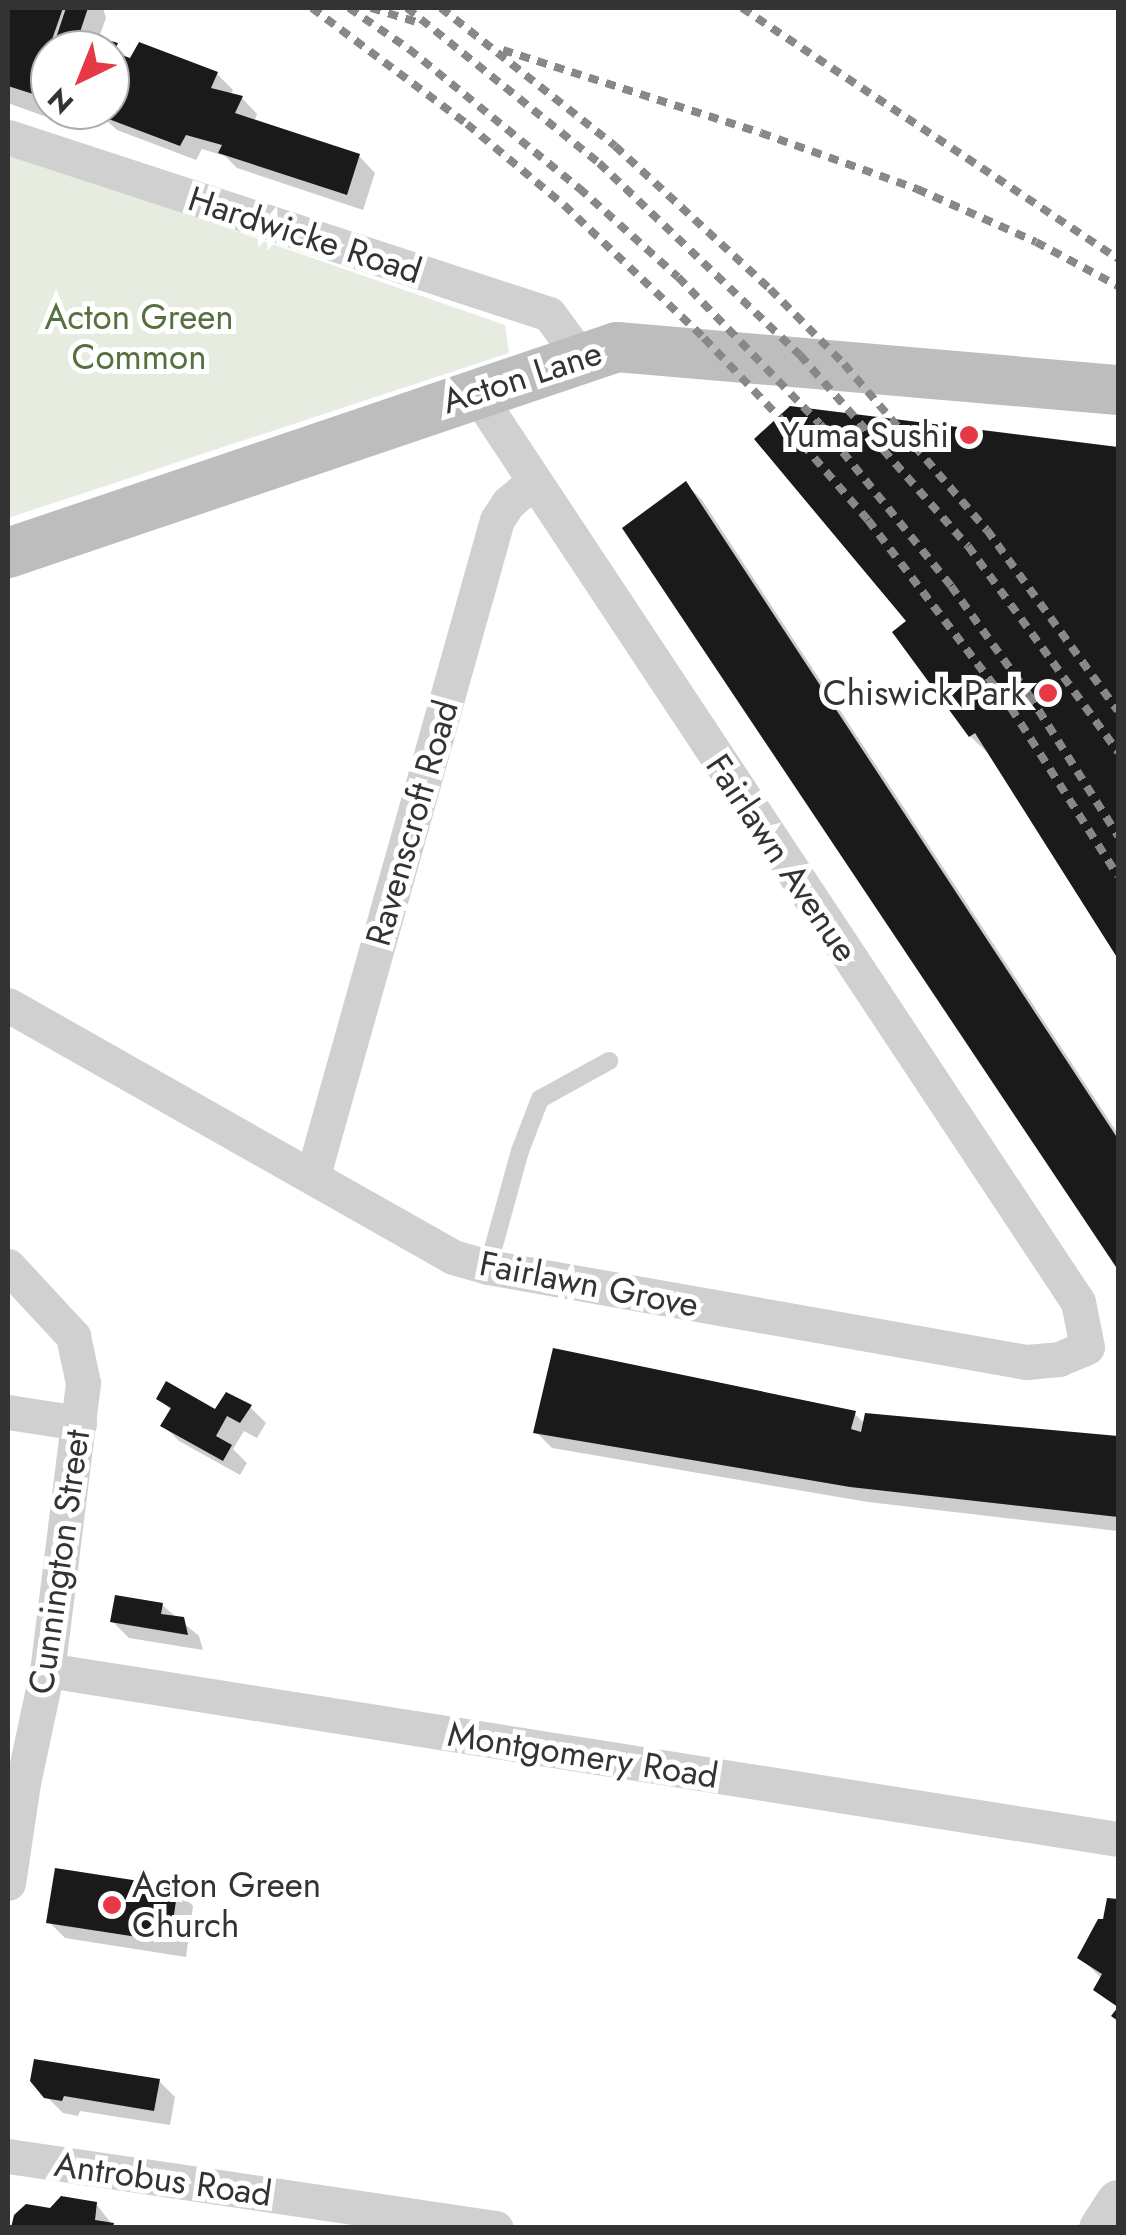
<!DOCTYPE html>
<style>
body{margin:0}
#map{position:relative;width:1126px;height:2235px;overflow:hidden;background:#fff;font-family:Jost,sans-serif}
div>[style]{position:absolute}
.green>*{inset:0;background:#e6ecdf}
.shadow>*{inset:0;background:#0003}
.building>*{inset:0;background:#1a1a1a}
.service>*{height:18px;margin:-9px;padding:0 9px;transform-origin:9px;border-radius:9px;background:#d0d0d0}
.minor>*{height:35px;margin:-17.5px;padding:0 17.5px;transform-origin:17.5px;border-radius:17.5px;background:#d0d0d0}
.tertiary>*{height:45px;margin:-22.5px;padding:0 22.5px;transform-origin:22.5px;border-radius:22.5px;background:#d0d0d0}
.secondary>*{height:50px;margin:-25px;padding:0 25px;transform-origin:25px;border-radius:25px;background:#bdbdbd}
.rail>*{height:8px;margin-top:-4px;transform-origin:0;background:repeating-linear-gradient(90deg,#888 0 10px,transparent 0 18px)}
.dots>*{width:28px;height:28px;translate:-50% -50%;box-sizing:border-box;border:5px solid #fff;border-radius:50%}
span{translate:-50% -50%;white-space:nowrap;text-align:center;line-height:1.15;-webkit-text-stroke:10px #fff;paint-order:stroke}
.street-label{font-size:35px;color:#333}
.park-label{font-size:35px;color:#56703f}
.poi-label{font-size:35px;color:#333}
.right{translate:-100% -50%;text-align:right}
.left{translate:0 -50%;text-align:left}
.frame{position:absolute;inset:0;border:10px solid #333;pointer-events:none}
.north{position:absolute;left:30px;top:30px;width:100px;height:100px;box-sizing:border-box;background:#fff;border:2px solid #adadad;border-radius:50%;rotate:223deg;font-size:28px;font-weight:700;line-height:40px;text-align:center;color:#333}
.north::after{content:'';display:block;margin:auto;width:35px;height:45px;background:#e63946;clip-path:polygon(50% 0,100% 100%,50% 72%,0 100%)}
</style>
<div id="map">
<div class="green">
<i style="clip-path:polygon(8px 152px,505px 325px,509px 353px,8px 518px)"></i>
</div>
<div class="shadow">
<i style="clip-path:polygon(evenodd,8px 8px,103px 8px,106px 18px,98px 40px,116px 46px,131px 61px,217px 74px,233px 90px,230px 96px,242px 98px,257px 114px,254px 122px,359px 156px,375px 173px,363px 210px,237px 168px,225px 156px,202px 149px,196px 160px,117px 130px,106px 120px,104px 124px,67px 110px,63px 123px,8px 103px,8px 8px,50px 50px,110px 50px,110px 110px,50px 110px,50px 50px)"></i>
<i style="clip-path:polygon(791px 409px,1118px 450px,1118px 957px,1000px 765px,970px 736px)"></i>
<i style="clip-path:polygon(686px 484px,702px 500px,1118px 1134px,1118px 1266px,625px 529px)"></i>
<i style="clip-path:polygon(159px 1399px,216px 1412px,250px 1407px,266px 1423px,257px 1438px,244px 1431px,233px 1449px,247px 1463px,240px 1475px,179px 1441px,163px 1425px,172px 1411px)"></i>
<i style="clip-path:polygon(854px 1413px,865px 1424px,867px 1416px,1118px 1439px,1118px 1531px,868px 1502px,552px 1448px,536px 1432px)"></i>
<i style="clip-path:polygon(162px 1605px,199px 1636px,203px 1650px,129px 1638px,113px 1622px)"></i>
<i style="clip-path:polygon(177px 1890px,193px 1906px,186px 1957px,65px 1938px,49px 1922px)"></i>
<i style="clip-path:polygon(1109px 1900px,1118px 1902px,1118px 2007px,1103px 1997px,1102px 1979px,1080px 1957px,1106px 1922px)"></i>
<i style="clip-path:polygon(159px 2081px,175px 2097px,170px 2125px,80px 2111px,78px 2116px,63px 2113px,46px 2096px)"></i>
<i style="clip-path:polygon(96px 2204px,115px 2228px,14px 2228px)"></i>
</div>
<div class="building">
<i style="clip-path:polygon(8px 8px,63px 8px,33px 94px,8px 86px)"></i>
<i style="clip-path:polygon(66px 8px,88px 8px,80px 32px,118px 43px,110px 61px,110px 50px,52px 50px)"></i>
<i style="clip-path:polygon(139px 42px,218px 72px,211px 88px,243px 96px,235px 113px,360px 154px,347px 195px,218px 153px,222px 145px,186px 135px,180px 146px,98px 115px,100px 110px,110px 110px,110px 83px,121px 55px,130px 58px)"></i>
<i style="clip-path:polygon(49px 57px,50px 58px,50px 96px,38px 91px)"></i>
<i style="clip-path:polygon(790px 406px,1118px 447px,1118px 959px,975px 733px,969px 737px,892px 632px,906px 621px,754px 439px)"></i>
<i style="clip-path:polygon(686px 481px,1118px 1139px,1118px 1270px,622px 528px)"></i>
<i style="clip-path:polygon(553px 1348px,856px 1411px,851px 1429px,861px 1432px,865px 1413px,1118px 1436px,1118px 1517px,850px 1487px,533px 1433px)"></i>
<i style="clip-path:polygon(166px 1381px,215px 1409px,226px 1392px,252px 1405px,240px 1423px,227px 1416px,216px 1436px,232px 1445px,223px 1461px,160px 1426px,171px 1408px,156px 1399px)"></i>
<i style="clip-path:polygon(115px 1595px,163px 1603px,161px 1614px,184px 1617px,188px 1635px,110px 1622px)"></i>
<i style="clip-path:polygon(55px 1868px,178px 1887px,170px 1942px,46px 1923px)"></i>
<i style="clip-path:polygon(1107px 1898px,1118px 1899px,1118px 2021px,1111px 2016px,1118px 2007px,1093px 1990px,1102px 1974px,1077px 1958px,1098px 1919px,1103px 1919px)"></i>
<i style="clip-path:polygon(34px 2059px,160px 2079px,154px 2111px,64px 2096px,62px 2101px,44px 2098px,30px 2081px)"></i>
<i style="clip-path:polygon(61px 2196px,97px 2202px,95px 2220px,114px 2223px,113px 2228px,11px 2228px,14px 2215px,26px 2204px,50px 2208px)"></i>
</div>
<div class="service">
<i style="left:488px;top:1267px;width:120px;rotate:-74.6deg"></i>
<i style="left:520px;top:1151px;width:56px;rotate:-69deg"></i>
<i style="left:540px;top:1099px;width:79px;rotate:-28.8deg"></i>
</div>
<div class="minor">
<i style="left:8px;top:137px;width:569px;rotate:18.12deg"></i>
<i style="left:549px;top:314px;width:56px;rotate:53.7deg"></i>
<i style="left:8px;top:1005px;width:511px;rotate:29.52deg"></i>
<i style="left:453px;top:1257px;width:36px;rotate:16deg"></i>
<i style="left:488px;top:1267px;width:546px;rotate:10.01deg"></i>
<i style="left:1026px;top:1362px;width:33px;rotate:-5deg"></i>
<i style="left:1059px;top:1359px;width:30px;rotate:-23deg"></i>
<i style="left:1087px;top:1347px;width:46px;rotate:-101.3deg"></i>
<i style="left:1078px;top:1302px;width:1092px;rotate:-123.5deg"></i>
<i style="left:313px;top:1175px;width:680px;rotate:-74.31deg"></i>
<i style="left:497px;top:520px;width:20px;rotate:-57deg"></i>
<i style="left:508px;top:503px;width:31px;rotate:-40deg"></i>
<i style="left:8px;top:1266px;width:96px;rotate:47.1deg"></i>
<i style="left:73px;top:1336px;width:48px;rotate:78deg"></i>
<i style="left:83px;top:1383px;width:289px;rotate:97.1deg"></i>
<i style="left:47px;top:1670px;width:116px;rotate:102deg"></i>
<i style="left:23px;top:1783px;width:101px;rotate:98.5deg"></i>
<i style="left:8px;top:1412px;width:72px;rotate:8.8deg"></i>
<i style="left:47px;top:1670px;width:1084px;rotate:8.97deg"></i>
<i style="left:8px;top:2156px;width:493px;rotate:8.4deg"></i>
</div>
<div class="tertiary">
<i style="left:1101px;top:2228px;width:31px;rotate:-57deg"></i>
</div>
<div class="secondary">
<i style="left:8px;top:553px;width:643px;rotate:-18.69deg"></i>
<i style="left:617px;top:347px;width:503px;rotate:4.91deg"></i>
</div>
<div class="rail">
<i style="left:312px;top:8px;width:194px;rotate:36.8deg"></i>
<i style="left:467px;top:124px;width:126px;rotate:39.9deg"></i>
<i style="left:564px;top:205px;width:193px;rotate:43.5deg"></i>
<i style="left:704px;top:338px;width:109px;rotate:46.5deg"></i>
<i style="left:779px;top:417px;width:136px;rotate:49.2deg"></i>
<i style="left:868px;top:520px;width:236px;rotate:52.7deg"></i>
<i style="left:1011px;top:708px;width:199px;rotate:57.5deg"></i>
<i style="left:349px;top:8px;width:73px;rotate:34.3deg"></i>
<i style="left:409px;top:49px;width:220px;rotate:39.3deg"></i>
<i style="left:579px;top:188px;width:133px;rotate:42deg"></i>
<i style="left:678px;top:277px;width:204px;rotate:46deg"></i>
<i style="left:820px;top:424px;width:208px;rotate:51deg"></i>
<i style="left:951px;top:586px;width:134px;rotate:54.4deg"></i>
<i style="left:1029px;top:695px;width:167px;rotate:57.7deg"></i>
<i style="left:371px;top:8px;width:54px;rotate:17.1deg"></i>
<i style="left:407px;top:8px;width:247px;rotate:38.9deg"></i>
<i style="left:599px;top:163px;width:278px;rotate:43.7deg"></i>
<i style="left:800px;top:355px;width:254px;rotate:48.7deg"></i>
<i style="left:968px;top:546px;width:255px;rotate:53.9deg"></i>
<i style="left:441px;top:8px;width:222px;rotate:38.4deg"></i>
<i style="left:615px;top:146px;width:211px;rotate:42.7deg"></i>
<i style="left:770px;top:289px;width:105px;rotate:45.4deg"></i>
<i style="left:844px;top:364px;width:219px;rotate:49.3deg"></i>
<i style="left:987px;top:530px;width:223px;rotate:54.1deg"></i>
<i style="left:742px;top:8px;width:452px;rotate:33.7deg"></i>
<i style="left:503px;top:50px;width:271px;rotate:17.8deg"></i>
<i style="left:761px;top:133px;width:166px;rotate:19.7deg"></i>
<i style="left:917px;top:189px;width:130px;rotate:24deg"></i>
<i style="left:1036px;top:242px;width:93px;rotate:28.2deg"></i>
</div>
<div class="dots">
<i style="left:969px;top:435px;background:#e63946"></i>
<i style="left:1048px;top:693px;background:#e63946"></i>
<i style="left:112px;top:1905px;background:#e63946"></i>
</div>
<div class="street-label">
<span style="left:305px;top:235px;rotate:18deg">Hardwicke Road</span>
<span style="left:522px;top:377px;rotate:-18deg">Acton Lane</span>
<span style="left:412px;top:823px;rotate:-74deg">Ravenscroft Road</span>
<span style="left:782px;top:858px;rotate:56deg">Fairlawn Avenue</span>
<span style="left:589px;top:1284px;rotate:11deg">Fairlawn Grove</span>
<span style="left:59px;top:1562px;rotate:-82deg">Cunnington Street</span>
<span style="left:583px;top:1755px;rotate:9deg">Montgomery Road</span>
<span style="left:163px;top:2179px;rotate:8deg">Antrobus Road</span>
</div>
<div class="park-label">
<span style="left:139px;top:337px">Acton Green<br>Common</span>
</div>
<div class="poi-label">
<span class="right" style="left:949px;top:435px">Yuma Sushi</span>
<span class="right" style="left:1026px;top:693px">Chiswick Park</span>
<span class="left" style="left:132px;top:1905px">Acton Green<br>Church</span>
</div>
<div class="frame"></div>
<div class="north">N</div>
</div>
